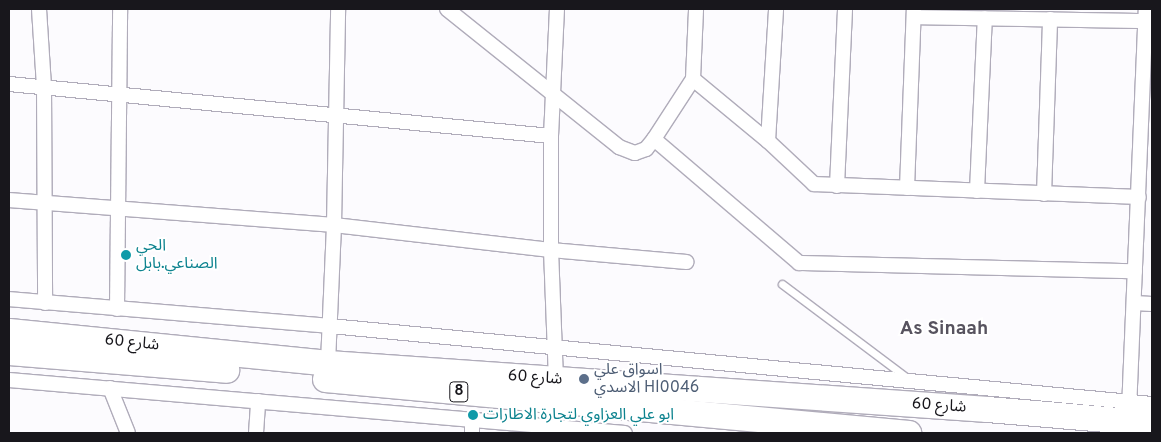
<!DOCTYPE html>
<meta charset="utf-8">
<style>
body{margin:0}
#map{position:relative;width:1161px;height:442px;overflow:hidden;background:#fcfbfe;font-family:Overpass,"Noto Sans Arabic",sans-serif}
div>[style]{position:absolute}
.roads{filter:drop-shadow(1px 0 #b0acba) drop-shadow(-1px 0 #b0acba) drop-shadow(0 1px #b0acba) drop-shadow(0 -1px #b0acba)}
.lane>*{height:7px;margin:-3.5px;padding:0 3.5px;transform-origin:3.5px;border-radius:3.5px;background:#fff}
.street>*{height:14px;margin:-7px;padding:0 7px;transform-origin:7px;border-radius:7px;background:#fff}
.highway>*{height:25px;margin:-12.5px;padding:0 12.5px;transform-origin:12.5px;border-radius:12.5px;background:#fff}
.dots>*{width:14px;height:14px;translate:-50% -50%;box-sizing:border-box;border:2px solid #fff;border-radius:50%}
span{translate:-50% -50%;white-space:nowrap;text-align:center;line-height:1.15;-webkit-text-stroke:4px #fff;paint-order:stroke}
.shield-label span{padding:1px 4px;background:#fff;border:1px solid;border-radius:4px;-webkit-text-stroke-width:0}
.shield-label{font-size:15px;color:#18171c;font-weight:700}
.culture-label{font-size:16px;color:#0d838f}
.left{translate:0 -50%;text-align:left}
.street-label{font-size:16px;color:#18171c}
.service-label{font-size:16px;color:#4e5e75}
.quarter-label{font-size:19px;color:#57535f;font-weight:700}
.frame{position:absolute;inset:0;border:10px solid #18171c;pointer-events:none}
</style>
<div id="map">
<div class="roads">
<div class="lane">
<i style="left:782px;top:284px;width:156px;rotate:36.9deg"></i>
</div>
<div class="street">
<i style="left:39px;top:9px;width:77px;rotate:86.3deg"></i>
<i style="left:44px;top:86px;width:217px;rotate:89.7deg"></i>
<i style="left:447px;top:9px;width:221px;rotate:38.7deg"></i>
<i style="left:619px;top:147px;width:17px;rotate:21deg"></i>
<i style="left:635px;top:153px;width:12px;rotate:-20deg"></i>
<i style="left:646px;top:149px;width:13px;rotate:-51deg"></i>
<i style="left:654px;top:139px;width:72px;rotate:-57deg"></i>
<i style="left:693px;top:79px;width:70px;rotate:-87.5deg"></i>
<i style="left:914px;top:17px;width:232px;rotate:1deg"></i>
<i style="left:693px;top:79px;width:97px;rotate:39.6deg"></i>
<i style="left:768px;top:141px;width:63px;rotate:43.1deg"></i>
<i style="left:814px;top:184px;width:325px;rotate:2.3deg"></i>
<i style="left:9px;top:84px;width:544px;rotate:5.48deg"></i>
<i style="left:654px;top:139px;width:191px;rotate:40.5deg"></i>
<i style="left:799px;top:263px;width:336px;rotate:1.4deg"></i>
<i style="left:768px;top:141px;width:132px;rotate:-86.5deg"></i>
<i style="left:837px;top:186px;width:177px;rotate:-87.4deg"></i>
<i style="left:907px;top:188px;width:179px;rotate:-87.8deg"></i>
<i style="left:977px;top:191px;width:173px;rotate:-87.4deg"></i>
<i style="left:1044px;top:194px;width:175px;rotate:-88deg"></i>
<i style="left:9px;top:200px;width:326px;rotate:4.4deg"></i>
<i style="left:334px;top:225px;width:218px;rotate:6.6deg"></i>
<i style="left:551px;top:250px;width:136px;rotate:5.1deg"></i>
<i style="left:9px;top:299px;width:322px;rotate:4.8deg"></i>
<i style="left:330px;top:326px;width:826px;rotate:5.42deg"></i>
<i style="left:1134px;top:303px;width:18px;rotate:3deg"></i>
<i style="left:117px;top:309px;width:300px;rotate:-89.4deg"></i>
<i style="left:328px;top:363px;width:138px;rotate:-87.5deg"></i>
<i style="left:334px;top:225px;width:216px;rotate:-88.9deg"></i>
<i style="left:9px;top:380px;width:618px;rotate:4.92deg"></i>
<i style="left:556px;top:380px;width:130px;rotate:-92.2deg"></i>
<i style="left:551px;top:250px;width:114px;rotate:-90deg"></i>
<i style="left:551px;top:136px;width:127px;rotate:-87.3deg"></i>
<i style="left:110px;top:388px;width:48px;rotate:68.2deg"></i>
<i style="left:1129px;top:410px;width:401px;rotate:-87.6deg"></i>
<i style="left:256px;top:433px;width:32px;rotate:-86deg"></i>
<i style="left:472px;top:433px;width:13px;rotate:-90deg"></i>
</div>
<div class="highway">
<i style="left:9px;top:331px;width:321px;rotate:5.7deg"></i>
<i style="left:328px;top:363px;width:661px;rotate:3.99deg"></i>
<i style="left:987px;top:409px;width:166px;rotate:4.8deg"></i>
<i style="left:9px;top:352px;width:218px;rotate:4.7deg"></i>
<i style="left:325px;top:379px;width:586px;rotate:5.28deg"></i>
</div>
</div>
<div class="dots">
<i style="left:126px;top:255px;background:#0f9aa8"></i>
<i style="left:584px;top:379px;background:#5c6f8a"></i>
<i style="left:473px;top:415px;background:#0f9aa8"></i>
</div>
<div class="shield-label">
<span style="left:459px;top:392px">8</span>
</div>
<div class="culture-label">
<span class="left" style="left:136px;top:255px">الحي<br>الصناعي.بابل</span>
<span class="left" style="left:483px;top:415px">ابو علي العزاوي لتجارة الاطارات</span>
</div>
<div class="street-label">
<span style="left:132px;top:343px;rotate:6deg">شارع 60</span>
<span style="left:535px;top:378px;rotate:4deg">شارع 60</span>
<span style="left:939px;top:406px;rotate:4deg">شارع 60</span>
</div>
<div class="service-label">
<span class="left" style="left:594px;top:379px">اسواق علي<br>الاسدي Hl0046</span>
</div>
<div class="quarter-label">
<span style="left:944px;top:330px">As Sinaah</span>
</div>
<div class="frame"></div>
</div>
